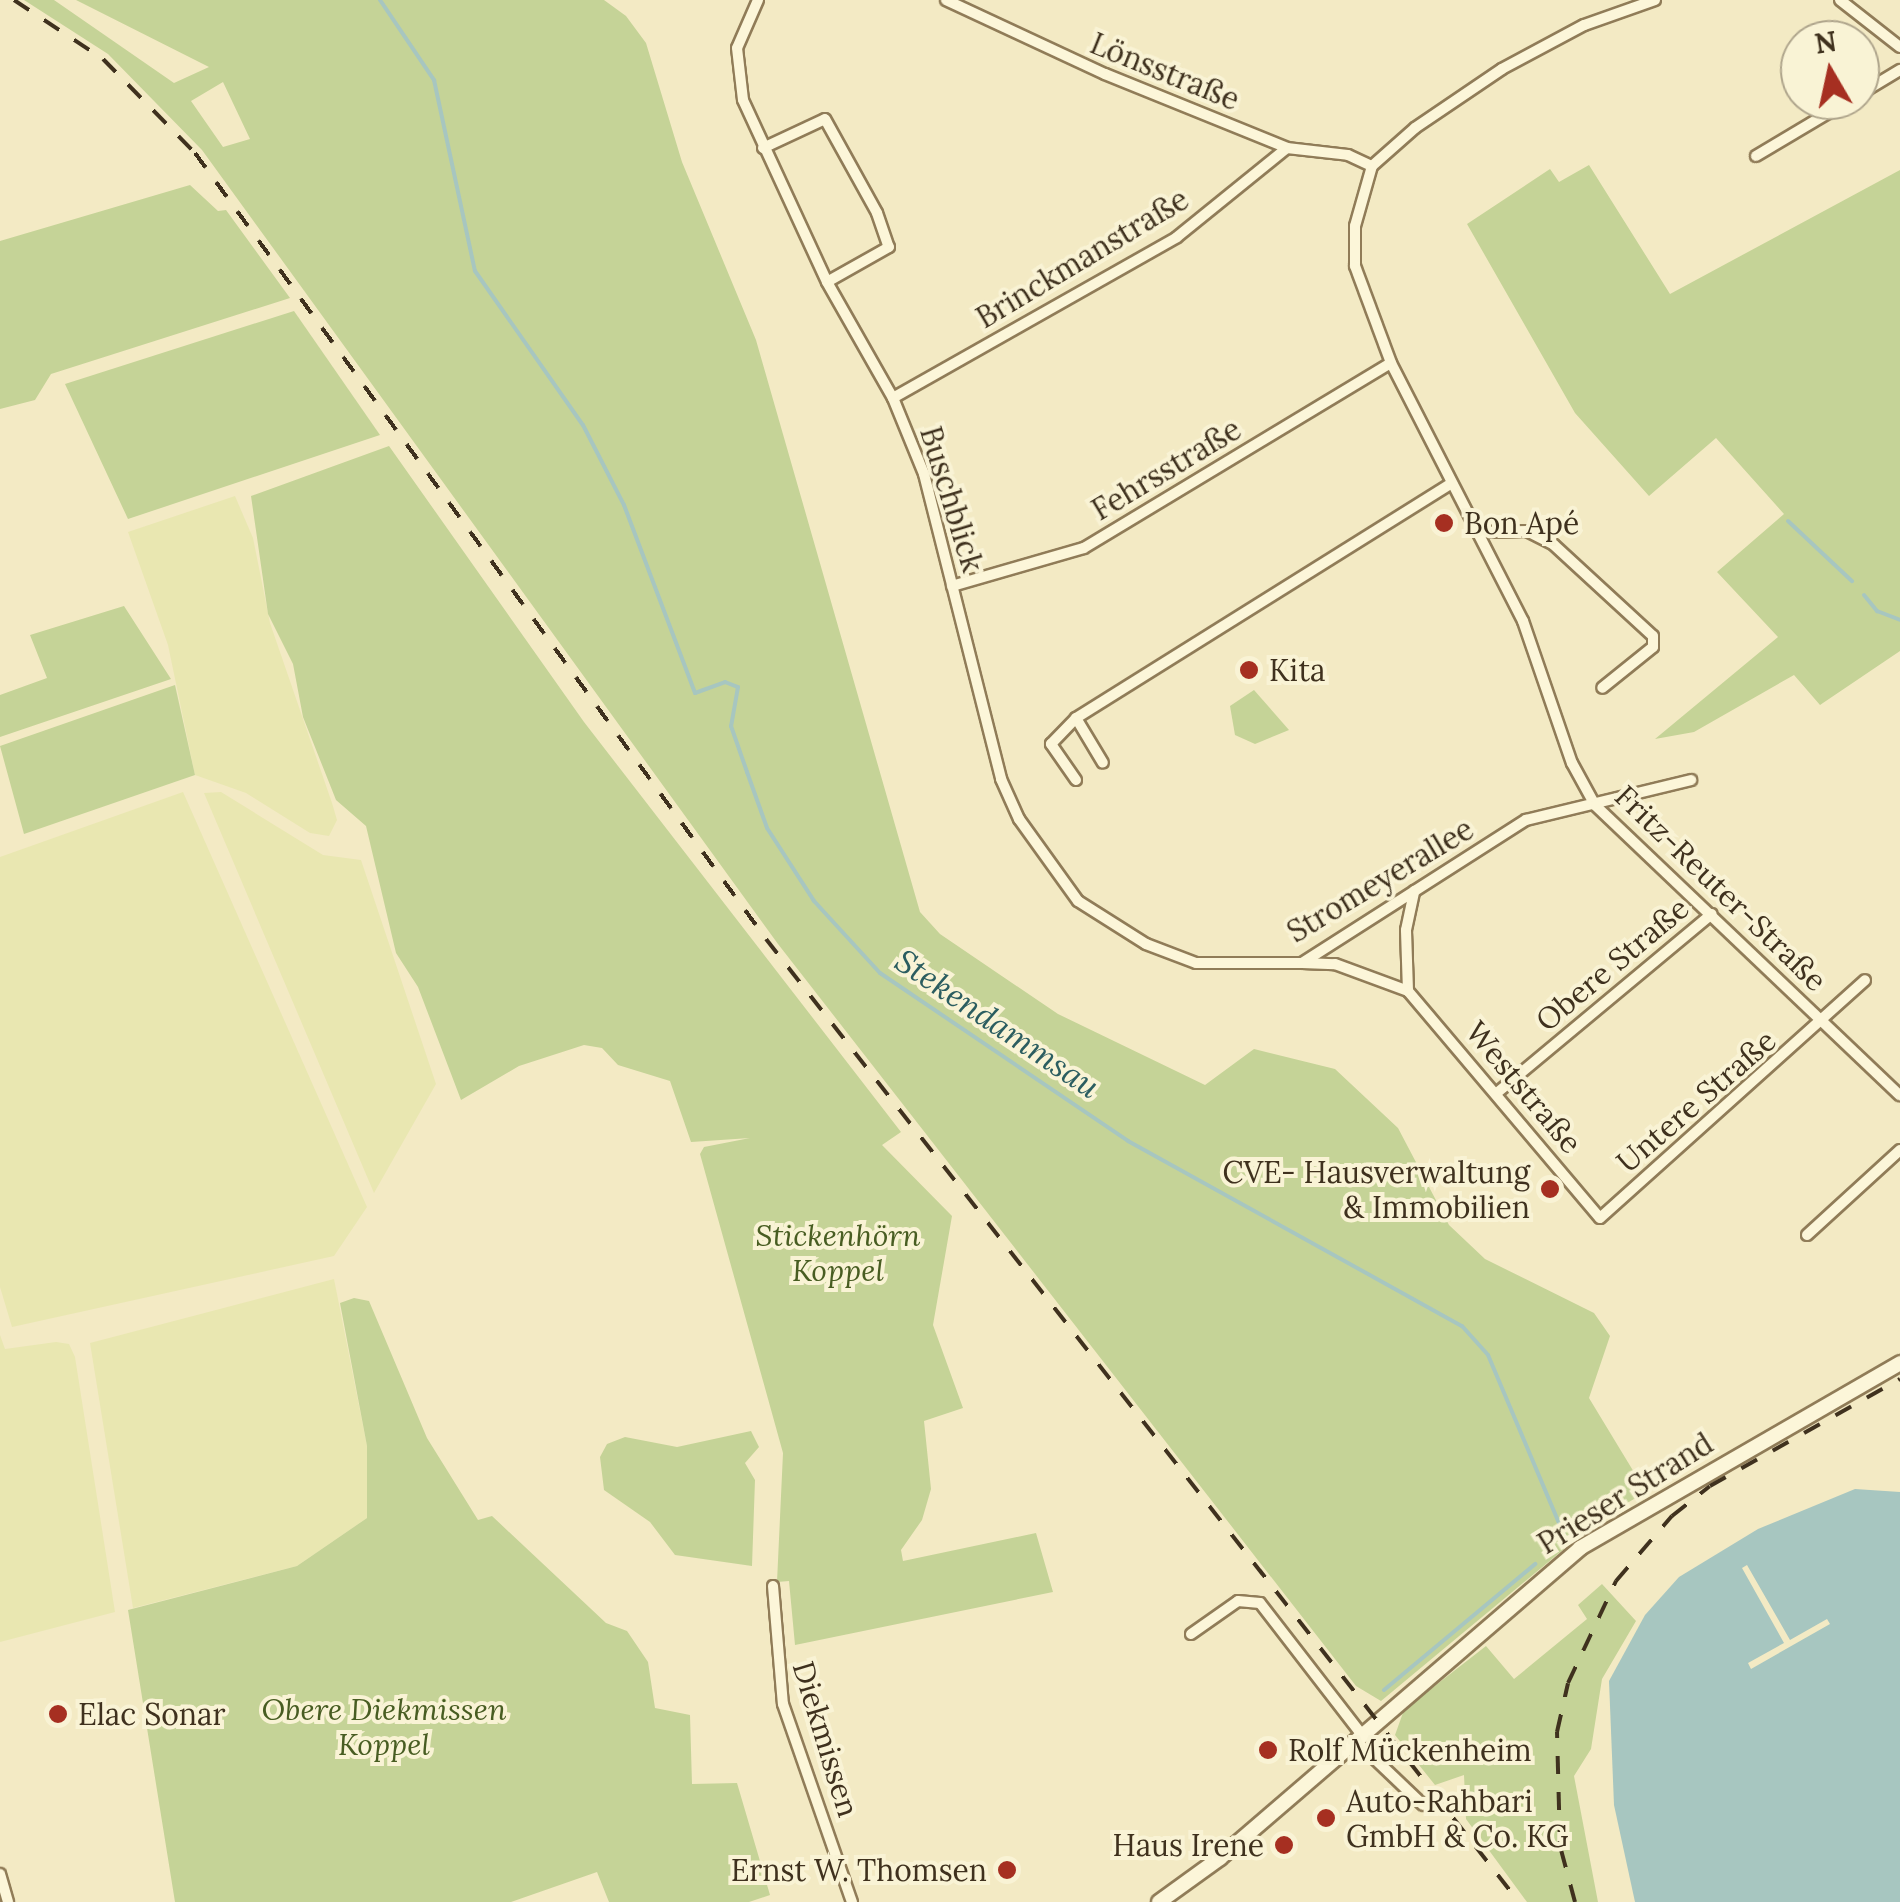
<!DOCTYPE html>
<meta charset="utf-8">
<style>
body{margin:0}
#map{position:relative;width:1900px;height:1902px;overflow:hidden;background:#f3eac4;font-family:Lora,serif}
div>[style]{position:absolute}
.farmland>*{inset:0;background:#e9e7b1}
.green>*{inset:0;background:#c5d397}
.water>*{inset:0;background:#a7c6c0}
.pier>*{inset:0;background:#f3eac4}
.stream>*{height:4px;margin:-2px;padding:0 2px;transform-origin:2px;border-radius:2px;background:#a7c6c0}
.roads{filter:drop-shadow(2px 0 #907c58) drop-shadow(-2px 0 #907c58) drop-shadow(0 2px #907c58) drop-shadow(0 -2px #907c58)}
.minor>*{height:10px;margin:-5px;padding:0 5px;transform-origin:5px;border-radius:5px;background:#fcf6d9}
.tertiary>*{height:14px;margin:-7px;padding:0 7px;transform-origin:7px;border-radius:7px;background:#fcf6d9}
.rail>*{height:4px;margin-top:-2px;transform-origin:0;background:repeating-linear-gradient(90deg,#3f311e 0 18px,transparent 0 36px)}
.dots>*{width:28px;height:28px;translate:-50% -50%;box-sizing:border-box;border:5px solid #f9f3d5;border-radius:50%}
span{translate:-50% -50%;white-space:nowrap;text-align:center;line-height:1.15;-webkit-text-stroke:8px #f9f3d5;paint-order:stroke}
.street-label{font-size:30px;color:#3f311e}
.poi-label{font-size:30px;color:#3f311e}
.left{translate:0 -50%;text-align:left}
.right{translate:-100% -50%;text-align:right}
.park-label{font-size:30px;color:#485d22;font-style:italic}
.water-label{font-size:32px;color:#2b5d60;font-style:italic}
.north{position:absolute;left:1780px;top:20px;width:100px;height:100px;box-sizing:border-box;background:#f9f3d5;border:2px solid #afa58c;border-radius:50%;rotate:351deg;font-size:28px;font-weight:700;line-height:40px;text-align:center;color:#3f311e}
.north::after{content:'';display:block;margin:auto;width:35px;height:45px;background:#a62f21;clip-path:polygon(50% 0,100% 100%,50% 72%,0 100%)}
</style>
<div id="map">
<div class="farmland">
<i style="clip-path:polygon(235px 496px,253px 538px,270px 623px,332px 803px,337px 820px,329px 836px,310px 833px,246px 793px,195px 775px,168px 645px,128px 532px)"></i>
<i style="clip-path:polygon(183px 792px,367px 1207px,334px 1256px,12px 1327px,0 1287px,0 857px)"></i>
<i style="clip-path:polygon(221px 792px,323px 855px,361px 860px,436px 1084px,374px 1193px,204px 793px)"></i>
<i style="clip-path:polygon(334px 1279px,367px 1446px,367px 1518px,297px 1566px,133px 1608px,90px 1343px)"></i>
<i style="clip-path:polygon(0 1335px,5px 1349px,56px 1342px,69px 1344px,75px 1357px,115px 1612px,0 1642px)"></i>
</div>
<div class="green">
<i style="clip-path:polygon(evenodd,24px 0,54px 0,174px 83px,209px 67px,76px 0,604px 0,626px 16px,646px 43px,682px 162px,756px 340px,920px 912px,940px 934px,1058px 1014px,1205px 1085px,1254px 1049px,1335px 1069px,1398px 1128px,1449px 1225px,1485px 1259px,1594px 1313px,1610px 1336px,1589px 1398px,1646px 1492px,1562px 1541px,1564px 1549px,1381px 1701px,1356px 1686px,778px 944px,202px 150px,108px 54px,24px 0,223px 82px,250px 139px,223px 147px,191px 101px,223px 82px)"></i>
<i style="clip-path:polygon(1589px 165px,1670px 294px,1900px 170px,1900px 651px,1820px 705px,1794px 675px,1694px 732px,1655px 739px,1778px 637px,1717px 572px,1784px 514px,1716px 438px,1649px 496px,1575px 413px,1467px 224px,1550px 169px,1559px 182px)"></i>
<i style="clip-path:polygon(190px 185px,218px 211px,226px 210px,290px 298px,51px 374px,35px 400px,0 409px,0 241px)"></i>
<i style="clip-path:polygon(294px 311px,380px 435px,128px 519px,65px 384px)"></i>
<i style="clip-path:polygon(389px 446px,584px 722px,901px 1132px,882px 1145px,952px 1216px,933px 1325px,963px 1408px,924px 1421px,931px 1489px,922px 1520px,901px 1550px,903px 1561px,1036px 1533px,1053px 1592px,795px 1645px,789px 1581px,777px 1582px,783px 1453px,700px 1154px,704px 1147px,750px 1138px,691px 1142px,670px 1081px,618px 1065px,602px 1048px,584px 1045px,519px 1066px,461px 1100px,418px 987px,396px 953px,366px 826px,336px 800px,303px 717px,293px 664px,268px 614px,251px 496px)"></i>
<i style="clip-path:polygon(124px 606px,171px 679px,0 737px,0 695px,47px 678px,30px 635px)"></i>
<i style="clip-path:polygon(175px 685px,195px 775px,24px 834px,0 746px)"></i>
<i style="clip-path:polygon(1254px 690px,1289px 730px,1255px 744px,1235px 735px,1230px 706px)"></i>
<i style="clip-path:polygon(354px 1298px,369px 1301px,427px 1438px,478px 1520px,492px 1516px,606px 1623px,627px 1631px,648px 1662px,655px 1708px,690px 1715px,692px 1784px,737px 1783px,770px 1895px,749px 1902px,609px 1902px,597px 1872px,511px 1902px,175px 1902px,128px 1610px,297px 1566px,367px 1518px,367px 1446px,340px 1303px)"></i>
<i style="clip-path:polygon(751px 1431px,759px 1447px,745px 1463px,755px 1480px,752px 1566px,675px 1555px,650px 1522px,604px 1490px,600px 1457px,607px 1444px,625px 1437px,677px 1447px)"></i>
<i style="clip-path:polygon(1602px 1584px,1636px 1621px,1602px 1679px,1591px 1749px,1574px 1776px,1598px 1902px,1527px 1902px,1466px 1819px,1464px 1775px,1435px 1785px,1395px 1735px,1404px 1710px,1486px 1646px,1514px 1679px,1587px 1619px,1578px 1605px)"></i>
</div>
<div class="water">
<i style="clip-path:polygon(1855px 1489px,1900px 1492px,1900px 1902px,1635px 1902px,1614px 1805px,1609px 1681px,1645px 1615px,1679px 1577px,1758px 1529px)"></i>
</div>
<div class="pier">
<i style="clip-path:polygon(1747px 1565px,1790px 1640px,1827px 1619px,1830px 1624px,1751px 1669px,1748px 1663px,1784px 1643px,1742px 1568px)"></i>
</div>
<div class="stream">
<i style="left:380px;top:0;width:97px;rotate:56deg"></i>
<i style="left:434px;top:80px;width:195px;rotate:77.9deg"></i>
<i style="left:475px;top:271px;width:188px;rotate:55deg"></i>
<i style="left:583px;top:425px;width:90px;rotate:62.9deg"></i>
<i style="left:624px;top:505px;width:201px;rotate:69.3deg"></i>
<i style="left:695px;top:693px;width:32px;rotate:-20deg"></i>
<i style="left:725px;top:682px;width:14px;rotate:21deg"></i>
<i style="left:738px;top:687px;width:40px;rotate:100deg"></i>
<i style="left:731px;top:726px;width:49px;rotate:70.8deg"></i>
<i style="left:747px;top:772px;width:59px;rotate:70.3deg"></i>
<i style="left:767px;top:828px;width:87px;rotate:57.2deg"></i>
<i style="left:814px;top:901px;width:98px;rotate:47.5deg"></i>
<i style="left:880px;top:973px;width:300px;rotate:34.1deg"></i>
<i style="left:1128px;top:1141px;width:382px;rotate:29deg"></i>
<i style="left:1462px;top:1326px;width:39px;rotate:48deg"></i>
<i style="left:1488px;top:1355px;width:198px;rotate:67.1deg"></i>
<i style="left:1788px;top:521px;width:88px;rotate:43.2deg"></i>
<i style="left:1864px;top:595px;width:21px;rotate:51deg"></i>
<i style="left:1877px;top:611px;width:25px;rotate:21deg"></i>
<i style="left:1384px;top:1690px;width:197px;rotate:-39.8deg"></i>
</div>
<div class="roads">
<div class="minor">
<i style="left:758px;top:0;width:52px;rotate:113.6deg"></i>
<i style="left:737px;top:48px;width:52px;rotate:83.4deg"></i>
<i style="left:743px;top:100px;width:200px;rotate:65.2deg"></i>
<i style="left:827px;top:282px;width:133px;rotate:60.4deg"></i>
<i style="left:893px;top:398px;width:82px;rotate:67.8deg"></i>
<i style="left:924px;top:474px;width:315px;rotate:75.8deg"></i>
<i style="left:1001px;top:779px;width:44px;rotate:65.8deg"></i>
<i style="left:1019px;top:819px;width:101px;rotate:54.3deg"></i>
<i style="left:1078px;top:901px;width:80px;rotate:32.3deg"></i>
<i style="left:1146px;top:944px;width:53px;rotate:20.8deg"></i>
<i style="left:1196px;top:963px;width:106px"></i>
<i style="left:1302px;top:963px;width:266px;rotate:-32.6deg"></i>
<i style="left:1526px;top:820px;width:170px;rotate:-13.6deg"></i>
<i style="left:946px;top:0;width:175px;rotate:25deg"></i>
<i style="left:1105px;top:74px;width:196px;rotate:22.1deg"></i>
<i style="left:1287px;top:148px;width:61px;rotate:6.5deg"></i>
<i style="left:1348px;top:155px;width:26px;rotate:25deg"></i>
<i style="left:1655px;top:0;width:75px;rotate:160.6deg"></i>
<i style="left:1584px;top:25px;width:93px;rotate:151.8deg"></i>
<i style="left:1502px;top:69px;width:105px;rotate:145.9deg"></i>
<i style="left:1415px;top:128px;width:57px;rotate:138.5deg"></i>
<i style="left:1372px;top:166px;width:62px;rotate:105.8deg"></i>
<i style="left:1355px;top:226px;width:40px;rotate:90deg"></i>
<i style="left:1355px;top:266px;width:103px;rotate:69.6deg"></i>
<i style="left:1391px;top:363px;width:290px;rotate:62.9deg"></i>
<i style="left:1523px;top:621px;width:150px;rotate:71deg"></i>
<i style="left:1572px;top:763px;width:48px;rotate:61.3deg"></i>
<i style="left:1595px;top:805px;width:421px;rotate:43.6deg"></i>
<i style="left:1840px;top:0;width:76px;rotate:38.1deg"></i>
<i style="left:1860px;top:94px;width:47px;rotate:-31deg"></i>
<i style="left:763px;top:148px;width:68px;rotate:-25.1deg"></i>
<i style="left:825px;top:119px;width:107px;rotate:61deg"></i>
<i style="left:877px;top:213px;width:36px;rotate:71deg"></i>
<i style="left:889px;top:247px;width:71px;rotate:150.6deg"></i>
<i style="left:1756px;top:156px;width:109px;rotate:-30.8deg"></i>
<i style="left:893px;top:398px;width:326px;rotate:-29.5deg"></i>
<i style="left:1177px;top:237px;width:141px;rotate:-39deg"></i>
<i style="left:1479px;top:532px;width:48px;rotate:-1.2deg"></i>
<i style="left:1527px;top:531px;width:30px;rotate:27deg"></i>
<i style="left:1554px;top:545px;width:134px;rotate:42.6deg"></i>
<i style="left:1653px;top:636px;width:11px;rotate:90deg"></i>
<i style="left:1653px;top:647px;width:65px;rotate:141.2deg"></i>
<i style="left:952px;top:586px;width:137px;rotate:-16.1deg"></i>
<i style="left:1084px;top:548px;width:358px;rotate:-31.1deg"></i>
<i style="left:1076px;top:718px;width:52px;rotate:59deg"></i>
<i style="left:1076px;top:780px;width:44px;rotate:-124.8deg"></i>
<i style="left:1051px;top:744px;width:36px;rotate:-46deg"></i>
<i style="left:1076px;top:718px;width:443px;rotate:-32deg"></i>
<i style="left:1302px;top:963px;width:33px;rotate:2deg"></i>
<i style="left:1335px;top:964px;width:78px;rotate:20.3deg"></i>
<i style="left:1408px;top:991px;width:297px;rotate:49.8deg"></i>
<i style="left:1600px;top:1218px;width:356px;rotate:-41.9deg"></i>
<i style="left:1408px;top:991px;width:61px;rotate:-91.9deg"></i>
<i style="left:1406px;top:930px;width:40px;rotate:-78deg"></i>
<i style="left:1498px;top:1092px;width:278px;rotate:-39.8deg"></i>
<i style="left:1807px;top:1235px;width:126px;rotate:-42.4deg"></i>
<i style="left:773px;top:1586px;width:118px;rotate:85.2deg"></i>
<i style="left:783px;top:1704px;width:210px;rotate:70.8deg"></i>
<i style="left:1191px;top:1634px;width:57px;rotate:-35.1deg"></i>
<i style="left:1238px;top:1601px;width:22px;rotate:5deg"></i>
<i style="left:1260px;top:1603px;width:167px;rotate:52.3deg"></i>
<i style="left:1355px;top:1740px;width:94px;rotate:43.7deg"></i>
<i style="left:0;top:1874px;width:29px;rotate:74deg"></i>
</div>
<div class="tertiary">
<i style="left:1159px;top:1902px;width:75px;rotate:-35.8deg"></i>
<i style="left:1220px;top:1858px;width:475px;rotate:-40.7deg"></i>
<i style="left:1580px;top:1548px;width:370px;rotate:-30deg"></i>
</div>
</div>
<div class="rail">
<i style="left:14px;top:0;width:107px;rotate:33.5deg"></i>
<i style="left:103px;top:59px;width:132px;rotate:45.6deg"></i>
<i style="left:195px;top:153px;width:972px;rotate:54deg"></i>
<i style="left:766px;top:939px;width:1222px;rotate:51.98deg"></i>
<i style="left:1575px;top:1902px;width:58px;rotate:-105deg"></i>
<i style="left:1560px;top:1846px;width:114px;rotate:-91.5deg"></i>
<i style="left:1557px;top:1732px;width:50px;rotate:-77.3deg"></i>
<i style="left:1568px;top:1683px;width:113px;rotate:-64.8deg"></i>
<i style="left:1616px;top:1581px;width:86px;rotate:-49.3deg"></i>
<i style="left:1672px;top:1516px;width:48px;rotate:-38.3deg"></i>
<i style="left:1710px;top:1486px;width:218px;rotate:-29.4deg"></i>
</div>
<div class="dots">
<i style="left:1444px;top:523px;background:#a62f21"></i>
<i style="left:1249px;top:670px;background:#a62f21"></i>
<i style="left:1550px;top:1189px;background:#a62f21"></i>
<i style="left:58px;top:1714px;background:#a62f21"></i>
<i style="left:1268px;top:1750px;background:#a62f21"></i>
<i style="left:1326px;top:1818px;background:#a62f21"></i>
<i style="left:1284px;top:1845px;background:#a62f21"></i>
<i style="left:1007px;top:1870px;background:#a62f21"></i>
</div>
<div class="street-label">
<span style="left:1165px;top:71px;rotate:22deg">Lönsstraße</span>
<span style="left:1082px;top:258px;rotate:-31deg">Brinckmanstraße</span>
<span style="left:1166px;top:469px;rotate:-31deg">Fehrsstraße</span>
<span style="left:952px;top:499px;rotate:73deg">Buschblick</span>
<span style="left:1380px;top:880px;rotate:-31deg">Stromeyerallee</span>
<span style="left:1721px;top:888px;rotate:44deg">Fritz-Reuter-Straße</span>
<span style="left:1612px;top:964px;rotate:-40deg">Obere Straße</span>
<span style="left:1524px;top:1087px;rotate:50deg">Weststraße</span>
<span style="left:1696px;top:1101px;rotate:-41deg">Untere Straße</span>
<span style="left:1625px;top:1493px;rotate:-32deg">Prieser Strand</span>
<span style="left:826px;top:1739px;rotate:73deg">Diekmissen</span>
</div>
<div class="poi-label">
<span class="left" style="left:1464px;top:523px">Bon Apé</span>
<span class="left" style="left:1269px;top:670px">Kita</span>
<span class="right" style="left:1530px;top:1189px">CVE- Hausverwaltung<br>&amp; Immobilien</span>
<span class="left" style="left:78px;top:1714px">Elac Sonar</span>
<span class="left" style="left:1288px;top:1750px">Rolf Mückenheim</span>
<span class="left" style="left:1346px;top:1818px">Auto-Rahbari<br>GmbH &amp; Co. KG</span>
<span class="right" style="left:1264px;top:1845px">Haus Irene</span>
<span class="right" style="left:987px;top:1870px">Ernst W. Thomsen</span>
</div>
<div class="park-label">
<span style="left:838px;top:1252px">Stickenhörn<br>Koppel</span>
<span style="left:384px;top:1726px">Obere Diekmissen<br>Koppel</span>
</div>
<div class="water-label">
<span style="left:997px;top:1024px;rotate:34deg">Stekendammsau</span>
</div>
<div class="north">N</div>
</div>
